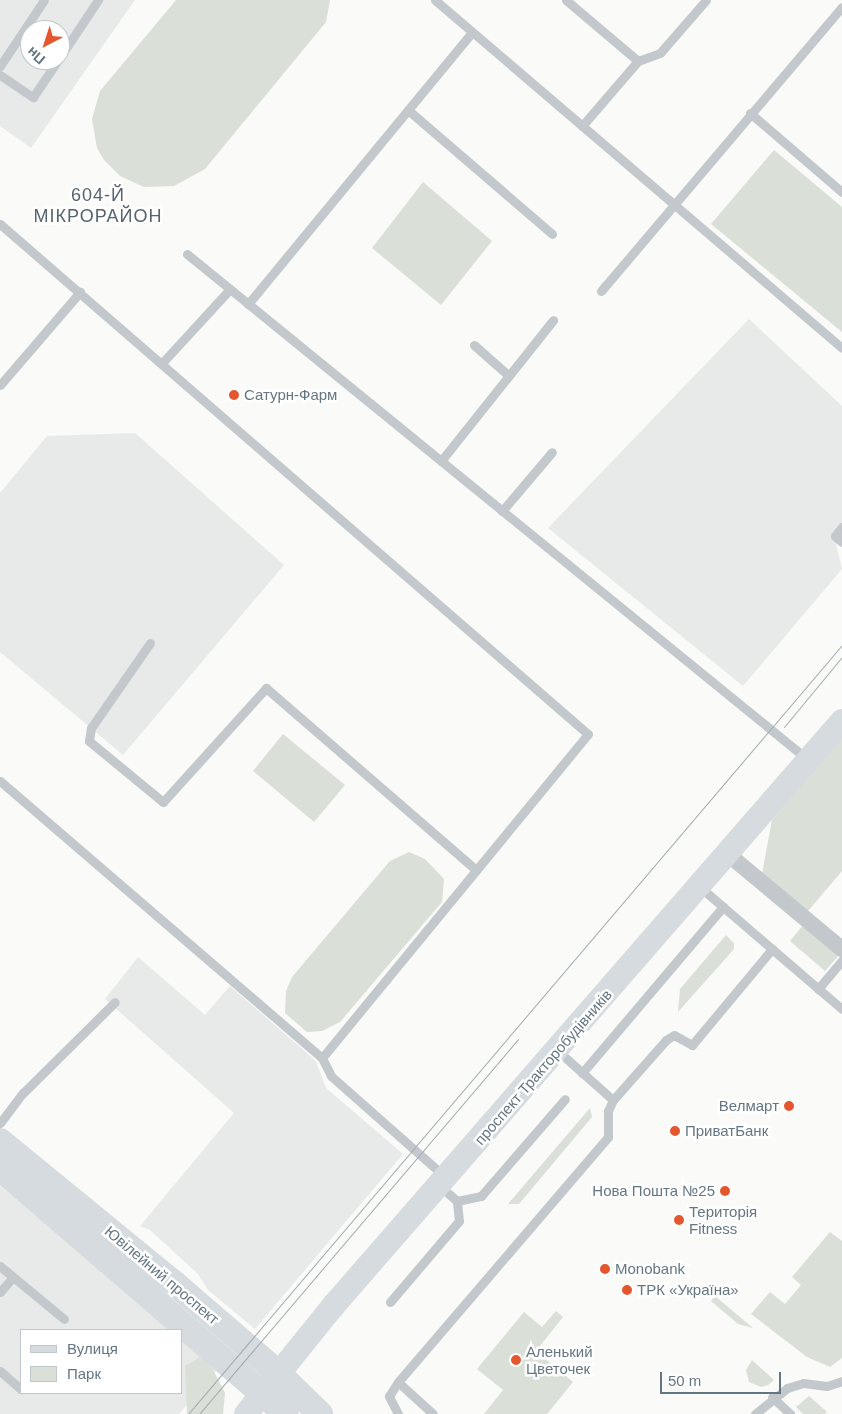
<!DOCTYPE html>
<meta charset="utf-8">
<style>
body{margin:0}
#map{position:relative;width:842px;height:1414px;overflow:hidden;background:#fafaf8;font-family:Helvetica,sans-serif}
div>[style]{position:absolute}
.built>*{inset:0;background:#e8e9e9}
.green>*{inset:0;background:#dadfd7}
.lane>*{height:9px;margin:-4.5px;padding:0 4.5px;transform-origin:4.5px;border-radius:4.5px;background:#c3c8cc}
.street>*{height:16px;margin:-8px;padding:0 8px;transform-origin:8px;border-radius:8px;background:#c3c8cc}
.secondary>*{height:24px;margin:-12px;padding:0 12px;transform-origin:12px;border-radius:12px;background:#d6dbdf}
.primary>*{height:26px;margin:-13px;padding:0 13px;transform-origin:13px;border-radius:13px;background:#d6dbdf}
.tram>*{height:1px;margin:-0.5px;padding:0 0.5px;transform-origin:0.5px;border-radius:0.5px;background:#a2aab0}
.dots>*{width:14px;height:14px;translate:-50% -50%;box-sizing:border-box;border:2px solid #fff;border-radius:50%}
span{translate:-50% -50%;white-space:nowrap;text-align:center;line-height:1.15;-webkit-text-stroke:5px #fff;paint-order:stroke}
.poi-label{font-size:15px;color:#657683}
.left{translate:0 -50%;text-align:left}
.right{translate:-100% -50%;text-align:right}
.street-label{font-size:15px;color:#657683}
.quarter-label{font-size:18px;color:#57646e;letter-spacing:1px}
.legend{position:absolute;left:20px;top:1329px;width:162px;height:65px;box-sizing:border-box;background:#fff;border:1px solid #c1c8cd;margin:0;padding:6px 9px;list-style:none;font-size:15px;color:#657683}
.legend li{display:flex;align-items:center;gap:10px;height:25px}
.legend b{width:25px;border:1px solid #c1c8cd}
.north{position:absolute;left:20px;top:20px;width:50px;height:50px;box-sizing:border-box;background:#fff;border:1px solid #c1c8cd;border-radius:50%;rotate:220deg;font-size:14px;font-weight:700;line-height:20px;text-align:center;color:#657683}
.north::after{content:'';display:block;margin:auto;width:18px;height:22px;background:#e4572e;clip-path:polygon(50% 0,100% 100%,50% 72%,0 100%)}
.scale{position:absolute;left:660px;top:1372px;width:121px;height:22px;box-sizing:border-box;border:2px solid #657683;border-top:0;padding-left:6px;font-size:15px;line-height:18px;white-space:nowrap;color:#657683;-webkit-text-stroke:4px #fff;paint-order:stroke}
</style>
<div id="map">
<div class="built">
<i style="clip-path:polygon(evenodd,0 0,135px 0,31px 148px,0 126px,0 0,30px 30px,60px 30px,60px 60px,30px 60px,30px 30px)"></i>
<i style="clip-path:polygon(749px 319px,842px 406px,842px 535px,836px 544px,842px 569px,743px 686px,548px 528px)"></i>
<i style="clip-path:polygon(135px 433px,284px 565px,123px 755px,0 652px,0 493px,47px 436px)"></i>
<i style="clip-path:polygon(138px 957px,205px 1015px,230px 986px,316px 1061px,326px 1088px,403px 1154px,255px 1329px,208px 1290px,198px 1274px,150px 1230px,140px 1226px,234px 1113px,105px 999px)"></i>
<i style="clip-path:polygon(0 1186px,173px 1330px,21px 1330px,21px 1393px,181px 1393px,181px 1338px,218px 1369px,179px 1414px,0 1414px)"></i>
</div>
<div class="green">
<i style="clip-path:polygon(176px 0,330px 0,326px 22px,205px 169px,174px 186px,144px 187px,120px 176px,104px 160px,97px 148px,92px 119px,100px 91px)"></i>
<i style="clip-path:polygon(774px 150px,842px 207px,842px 332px,711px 224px)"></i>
<i style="clip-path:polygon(423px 182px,492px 241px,441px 305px,372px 248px)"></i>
<i style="clip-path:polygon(283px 734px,345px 785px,314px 822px,253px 771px)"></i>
<i style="clip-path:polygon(842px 735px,842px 871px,808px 911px,762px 874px,772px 820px)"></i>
<i style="clip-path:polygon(409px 852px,425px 859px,444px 879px,442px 902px,340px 1022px,322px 1031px,307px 1032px,285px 1013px,286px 991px,292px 977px,390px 861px)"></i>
<i style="clip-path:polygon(804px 924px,839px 955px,825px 971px,790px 941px)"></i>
<i style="clip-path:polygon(726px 935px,734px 943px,734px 949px,678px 1012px,680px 989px)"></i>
<i style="clip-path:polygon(590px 1108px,592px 1117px,519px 1204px,508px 1204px)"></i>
<i style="clip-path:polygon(830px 1232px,842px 1241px,842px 1358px,830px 1367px,807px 1357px,751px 1314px,770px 1292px,785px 1304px,801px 1285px,792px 1277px)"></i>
<i style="clip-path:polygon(715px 1296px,753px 1328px,738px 1324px,711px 1301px)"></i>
<i style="clip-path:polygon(556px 1311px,563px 1317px,536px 1351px,573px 1382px,547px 1414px,484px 1414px,503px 1390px,477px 1369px,524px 1312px,542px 1327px)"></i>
<i style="clip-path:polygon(200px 1357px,212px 1368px,225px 1393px,223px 1414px,187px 1414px,185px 1366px)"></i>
<i style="clip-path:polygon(752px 1360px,774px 1380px,768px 1385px,761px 1387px,749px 1382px,746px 1370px)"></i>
<i style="clip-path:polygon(809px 1396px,827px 1412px,825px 1414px,803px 1414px,796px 1407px)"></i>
</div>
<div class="lane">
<i style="left:435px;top:0;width:535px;rotate:40.53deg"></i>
<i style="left:566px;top:0;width:94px;rotate:40.3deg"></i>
<i style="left:60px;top:57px;width:69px;rotate:-56.3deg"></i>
<i style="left:0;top:66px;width:79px;rotate:-56.3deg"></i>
<i style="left:0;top:75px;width:40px;rotate:34deg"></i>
<i style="left:33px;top:97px;width:45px;rotate:-56deg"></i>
<i style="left:408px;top:110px;width:190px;rotate:40.7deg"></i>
<i style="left:750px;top:113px;width:121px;rotate:40.7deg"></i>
<i style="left:582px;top:126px;width:86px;rotate:-49.3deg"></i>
<i style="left:638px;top:61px;width:23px;rotate:-20deg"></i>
<i style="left:660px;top:53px;width:70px;rotate:-49deg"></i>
<i style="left:0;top:224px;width:778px;rotate:40.94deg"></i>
<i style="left:588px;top:734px;width:419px;rotate:129.4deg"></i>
<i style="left:187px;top:254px;width:800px;rotate:39.16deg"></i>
<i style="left:601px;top:291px;width:372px;rotate:-49.7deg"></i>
<i style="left:248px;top:304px;width:352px;rotate:-50.5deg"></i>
<i style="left:474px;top:345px;width:45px;rotate:41.4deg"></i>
<i style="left:162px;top:363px;width:100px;rotate:-47.4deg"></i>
<i style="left:0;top:385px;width:123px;rotate:-49.3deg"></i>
<i style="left:441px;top:461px;width:180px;rotate:-51.5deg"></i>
<i style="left:502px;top:511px;width:77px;rotate:-49.7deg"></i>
<i style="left:842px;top:527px;width:11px;rotate:128deg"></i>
<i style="left:835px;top:536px;width:9px;rotate:41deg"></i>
<i style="left:150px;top:643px;width:103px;rotate:124.8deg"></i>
<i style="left:91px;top:728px;width:13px;rotate:99deg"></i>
<i style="left:89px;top:741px;width:96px;rotate:39.5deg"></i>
<i style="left:163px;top:802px;width:154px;rotate:-47.9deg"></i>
<i style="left:266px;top:688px;width:278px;rotate:40.9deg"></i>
<i style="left:0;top:781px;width:425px;rotate:40.7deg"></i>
<i style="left:322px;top:1058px;width:20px;rotate:63deg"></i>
<i style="left:331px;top:1076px;width:152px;rotate:41.5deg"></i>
<i style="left:700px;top:887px;width:95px;rotate:40.7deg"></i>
<i style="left:818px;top:989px;width:38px;rotate:-50deg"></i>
<i style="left:582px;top:1073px;width:218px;rotate:-49.7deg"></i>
<i style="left:613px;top:1100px;width:80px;rotate:-48.5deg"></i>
<i style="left:666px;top:1040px;width:9px;rotate:-32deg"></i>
<i style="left:674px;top:1035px;width:21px;rotate:29deg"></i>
<i style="left:692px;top:1045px;width:125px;rotate:-50.2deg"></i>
<i style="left:772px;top:949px;width:92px;rotate:40.6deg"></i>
<i style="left:0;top:1123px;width:38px;rotate:-53deg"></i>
<i style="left:23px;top:1093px;width:129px;rotate:-44.7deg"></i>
<i style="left:457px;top:1201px;width:25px;rotate:-12deg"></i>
<i style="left:481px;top:1196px;width:128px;rotate:-49.1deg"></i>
<i style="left:0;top:1266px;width:83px;rotate:39.6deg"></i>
<i style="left:0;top:1292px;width:20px;rotate:-49deg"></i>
<i style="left:390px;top:1302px;width:106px;rotate:-49.6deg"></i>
<i style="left:459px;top:1221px;width:20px;rotate:-96deg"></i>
<i style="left:457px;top:1201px;width:23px;rotate:-139deg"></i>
<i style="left:0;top:1371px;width:28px;rotate:41deg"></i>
<i style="left:398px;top:1382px;width:47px;rotate:42.4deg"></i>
<i style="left:772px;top:1397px;width:25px;rotate:43deg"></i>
<i style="left:398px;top:1414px;width:20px;rotate:-117deg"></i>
<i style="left:389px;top:1396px;width:17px;rotate:-57deg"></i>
<i style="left:398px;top:1382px;width:323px;rotate:-49.4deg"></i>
<i style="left:608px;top:1137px;width:26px;rotate:-90deg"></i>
<i style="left:608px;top:1111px;width:12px;rotate:-66deg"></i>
<i style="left:613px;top:1100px;width:74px;rotate:-138.3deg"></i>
<i style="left:755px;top:1414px;width:41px;rotate:-39.1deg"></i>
<i style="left:787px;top:1388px;width:17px;rotate:-17deg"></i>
<i style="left:803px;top:1383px;width:24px;rotate:7deg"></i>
<i style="left:827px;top:1386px;width:16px;rotate:-18deg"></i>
</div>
<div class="street">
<i style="left:729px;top:855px;width:147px;rotate:39.8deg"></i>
</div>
<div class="secondary">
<i style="left:246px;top:1414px;width:140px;rotate:-51.1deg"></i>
<i style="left:334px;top:1305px;width:774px;rotate:-48.98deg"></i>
</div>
<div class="primary">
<i style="left:0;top:1141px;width:226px;rotate:39.3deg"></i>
<i style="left:175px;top:1284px;width:136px;rotate:40.8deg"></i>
<i style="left:278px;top:1373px;width:59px;rotate:44.3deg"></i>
<i style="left:0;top:1168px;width:377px;rotate:40.7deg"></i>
</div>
<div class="tram">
<i style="left:784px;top:727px;width:91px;rotate:-50.4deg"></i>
<i style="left:188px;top:1414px;width:1009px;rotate:-49.62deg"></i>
<i style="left:199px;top:1414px;width:492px;rotate:-49.6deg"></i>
</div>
<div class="dots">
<i style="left:234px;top:395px;background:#e4572e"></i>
<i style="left:789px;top:1106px;background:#e4572e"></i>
<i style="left:675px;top:1131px;background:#e4572e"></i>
<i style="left:725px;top:1191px;background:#e4572e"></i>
<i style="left:679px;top:1220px;background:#e4572e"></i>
<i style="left:605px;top:1269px;background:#e4572e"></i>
<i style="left:627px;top:1290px;background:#e4572e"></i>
<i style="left:516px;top:1360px;background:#e4572e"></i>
</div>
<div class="poi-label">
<span class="left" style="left:244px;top:395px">Сатурн-Фарм</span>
<span class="right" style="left:779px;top:1106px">Велмарт</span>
<span class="left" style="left:685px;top:1131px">ПриватБанк</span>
<span class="right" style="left:715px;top:1191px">Нова Пошта №25</span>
<span class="left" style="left:689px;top:1220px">Територія<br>Fitness</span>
<span class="left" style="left:615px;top:1269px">Monobank</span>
<span class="left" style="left:637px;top:1290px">ТРК «Україна»</span>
<span class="left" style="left:526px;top:1360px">Аленький<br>Цветочек</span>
</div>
<div class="street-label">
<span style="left:543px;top:1067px;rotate:-49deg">проспект Тракторобудівників</span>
<span style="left:162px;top:1275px;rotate:40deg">Ювілейний проспект</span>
</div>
<div class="quarter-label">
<span style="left:98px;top:206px">604-Й<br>МІКРОРАЙОН</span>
</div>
<ul class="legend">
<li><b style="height:6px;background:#d6dbdf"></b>Вулиця</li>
<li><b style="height:14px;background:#dadfd7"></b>Парк</li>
</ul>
<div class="north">Пн</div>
<div class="scale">50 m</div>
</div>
